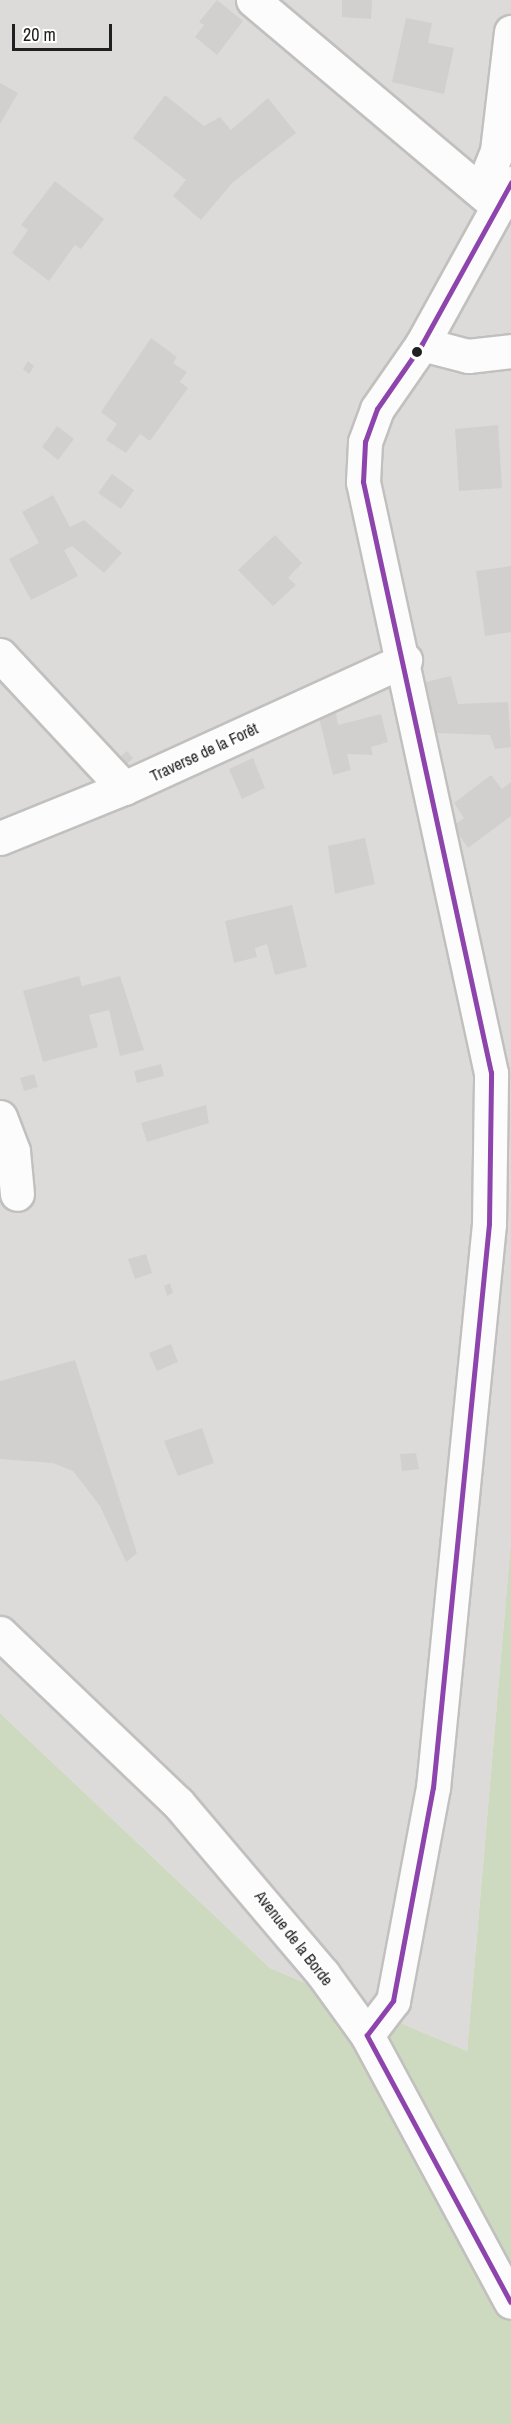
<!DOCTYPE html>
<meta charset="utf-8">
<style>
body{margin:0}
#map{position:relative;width:511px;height:2424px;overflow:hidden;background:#eeebe9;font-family:"Archivo Narrow",sans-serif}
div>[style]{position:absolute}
.residential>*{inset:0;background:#dddbda}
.forest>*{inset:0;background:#cedac0}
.building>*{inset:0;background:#d2d0ce}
.roads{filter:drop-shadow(2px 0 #c1c0bf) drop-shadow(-2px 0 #c1c0bf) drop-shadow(0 2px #c1c0bf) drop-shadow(0 -2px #c1c0bf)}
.minor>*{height:33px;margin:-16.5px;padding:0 16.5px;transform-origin:16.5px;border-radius:16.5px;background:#fcfcfc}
.bus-1>*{height:4.5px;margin:-2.25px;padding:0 2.25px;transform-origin:2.25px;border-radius:2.25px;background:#8e44ad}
.dots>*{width:16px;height:16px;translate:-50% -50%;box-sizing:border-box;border:3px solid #fff;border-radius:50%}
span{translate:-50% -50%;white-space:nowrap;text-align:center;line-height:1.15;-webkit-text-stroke:4.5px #fff;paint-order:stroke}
.street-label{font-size:16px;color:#202020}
.scale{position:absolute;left:12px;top:24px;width:100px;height:27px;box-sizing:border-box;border:3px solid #202020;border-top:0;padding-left:8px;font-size:18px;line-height:21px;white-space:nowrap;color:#202020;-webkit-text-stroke:4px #fff;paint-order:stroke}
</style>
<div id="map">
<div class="residential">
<i style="clip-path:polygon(0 0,511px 0,511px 1540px,467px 2051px,270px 1968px,0 1713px)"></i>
</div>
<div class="forest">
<i style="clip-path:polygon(511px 1540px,511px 2424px,0 2424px,0 1713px,270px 1968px,467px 2051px)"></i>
</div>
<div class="building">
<i style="clip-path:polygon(217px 0,243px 21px,217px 55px,195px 37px,204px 25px,199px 22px)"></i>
<i style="clip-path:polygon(342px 0,372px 0,371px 19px,342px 17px)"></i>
<i style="clip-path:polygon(406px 18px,432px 23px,428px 43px,454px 48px,444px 94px,392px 82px)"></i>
<i style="clip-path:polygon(0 83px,18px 93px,0 124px)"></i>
<i style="clip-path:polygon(165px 95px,204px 126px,220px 117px,231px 130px,268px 98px,296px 133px,232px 183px,201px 220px,173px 196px,186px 180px,133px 138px)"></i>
<i style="clip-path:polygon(55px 181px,104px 219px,81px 249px,75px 245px,49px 281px,12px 253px,28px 230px,21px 225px)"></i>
<i style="clip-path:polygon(151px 338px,177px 357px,173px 363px,187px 372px,180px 382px,188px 388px,150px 441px,140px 434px,126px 453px,106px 440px,117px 424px,101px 412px)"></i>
<i style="clip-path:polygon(28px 361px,34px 366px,29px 374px,23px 369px)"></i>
<i style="clip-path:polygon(498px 425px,502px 488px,459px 491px,455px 429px)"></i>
<i style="clip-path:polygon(57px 426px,74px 439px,58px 460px,42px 447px)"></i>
<i style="clip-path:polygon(112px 474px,134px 490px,121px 509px,98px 493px)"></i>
<i style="clip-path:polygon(53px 495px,70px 527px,84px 520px,122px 553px,104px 573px,72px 546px,64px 550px,78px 576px,31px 600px,9px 559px,39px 543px,22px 512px)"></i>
<i style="clip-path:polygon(275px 535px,302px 563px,288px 578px,296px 585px,273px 606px,238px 570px)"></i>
<i style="clip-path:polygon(511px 566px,511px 632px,485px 636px,476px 571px)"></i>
<i style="clip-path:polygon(451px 676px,458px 704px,508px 702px,511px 747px,495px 749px,490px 735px,436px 733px,426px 682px)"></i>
<i style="clip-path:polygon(336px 713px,338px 725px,381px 714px,388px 742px,371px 747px,373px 755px,347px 754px,351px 770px,333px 775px,319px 718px)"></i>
<i style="clip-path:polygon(127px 751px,133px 758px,127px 764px,120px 757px)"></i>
<i style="clip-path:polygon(253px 758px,265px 788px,242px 799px,229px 769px)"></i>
<i style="clip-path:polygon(491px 775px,502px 789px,511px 782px,511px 816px,468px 848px,453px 826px,464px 818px,454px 803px)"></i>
<i style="clip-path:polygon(365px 838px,375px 884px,335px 894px,328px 846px)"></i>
<i style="clip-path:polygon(292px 905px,307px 967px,275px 975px,267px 944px,255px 948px,257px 957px,234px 963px,225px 921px)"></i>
<i style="clip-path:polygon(79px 976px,82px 986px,120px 976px,144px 1050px,120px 1056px,109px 1010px,89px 1015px,98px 1047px,43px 1062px,23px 991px)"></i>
<i style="clip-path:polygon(161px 1064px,164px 1076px,137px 1083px,134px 1071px)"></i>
<i style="clip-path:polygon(34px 1074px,38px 1087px,24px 1091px,20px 1078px)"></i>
<i style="clip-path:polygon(206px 1105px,209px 1123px,147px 1142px,141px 1123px)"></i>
<i style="clip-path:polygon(146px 1254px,152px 1273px,135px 1279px,128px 1259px)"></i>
<i style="clip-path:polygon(170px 1283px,173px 1293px,167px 1296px,164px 1286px)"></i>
<i style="clip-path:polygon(171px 1344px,178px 1362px,157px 1371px,149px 1353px)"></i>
<i style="clip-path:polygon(75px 1360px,137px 1553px,126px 1562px,100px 1506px,73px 1471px,53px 1463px,0 1459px,0 1381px)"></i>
<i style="clip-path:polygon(202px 1428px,214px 1463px,178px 1476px,164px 1441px)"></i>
<i style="clip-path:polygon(416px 1453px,419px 1469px,402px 1471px,400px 1454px)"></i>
</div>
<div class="roads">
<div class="minor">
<i style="left:253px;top:0;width:320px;rotate:40.1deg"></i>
<i style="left:481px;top:191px;width:43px;rotate:-68.2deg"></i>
<i style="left:497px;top:151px;width:120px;rotate:-83.3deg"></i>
<i style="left:422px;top:344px;width:48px;rotate:14.6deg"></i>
<i style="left:468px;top:356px;width:43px;rotate:-6.6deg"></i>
<i style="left:0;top:655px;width:182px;rotate:47deg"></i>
<i style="left:0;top:838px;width:134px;rotate:-22deg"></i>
<i style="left:124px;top:788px;width:309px;rotate:-24.5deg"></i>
<i style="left:0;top:1117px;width:36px;rotate:69deg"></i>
<i style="left:13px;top:1151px;width:43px;rotate:84.7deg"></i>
<i style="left:0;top:1633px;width:246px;rotate:43.7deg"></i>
<i style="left:178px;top:1803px;width:224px;rotate:49.7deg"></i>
<i style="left:323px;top:1974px;width:75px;rotate:54.2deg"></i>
<i style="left:367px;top:2035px;width:303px;rotate:61.7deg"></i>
<i style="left:367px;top:2035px;width:43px;rotate:-52.6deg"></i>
<i style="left:393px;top:2001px;width:217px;rotate:-79.4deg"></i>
<i style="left:433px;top:1788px;width:567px;rotate:-84.33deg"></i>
<i style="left:489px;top:1224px;width:151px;rotate:-89.2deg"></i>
<i style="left:491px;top:1073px;width:605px;rotate:-102.22deg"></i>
<i style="left:363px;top:482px;width:40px;rotate:-87.1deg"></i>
<i style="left:365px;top:442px;width:35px;rotate:-70deg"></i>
<i style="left:377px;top:409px;width:79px;rotate:-55.3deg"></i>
<i style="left:422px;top:344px;width:184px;rotate:-61.1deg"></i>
</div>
</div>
<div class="bus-1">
<i style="left:367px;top:2035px;width:43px;rotate:-52.6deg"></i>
<i style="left:393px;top:2001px;width:217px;rotate:-79.4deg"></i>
<i style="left:433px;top:1788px;width:567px;rotate:-84.33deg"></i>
<i style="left:489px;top:1224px;width:151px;rotate:-89.2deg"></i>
<i style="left:491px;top:1073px;width:605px;rotate:-102.22deg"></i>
<i style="left:363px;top:482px;width:40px;rotate:-87.1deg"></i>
<i style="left:365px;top:442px;width:35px;rotate:-70deg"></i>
<i style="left:377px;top:409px;width:79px;rotate:-55.3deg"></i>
<i style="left:422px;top:344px;width:184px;rotate:-61.1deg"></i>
<i style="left:367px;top:2035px;width:303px;rotate:61.7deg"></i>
</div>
<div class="dots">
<i style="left:417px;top:352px;background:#202020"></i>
</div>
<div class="street-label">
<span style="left:204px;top:752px;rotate:-25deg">Traverse de la Forêt</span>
<span style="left:294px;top:1938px;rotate:52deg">Avenue de la Borde</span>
</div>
<div class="scale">20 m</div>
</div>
